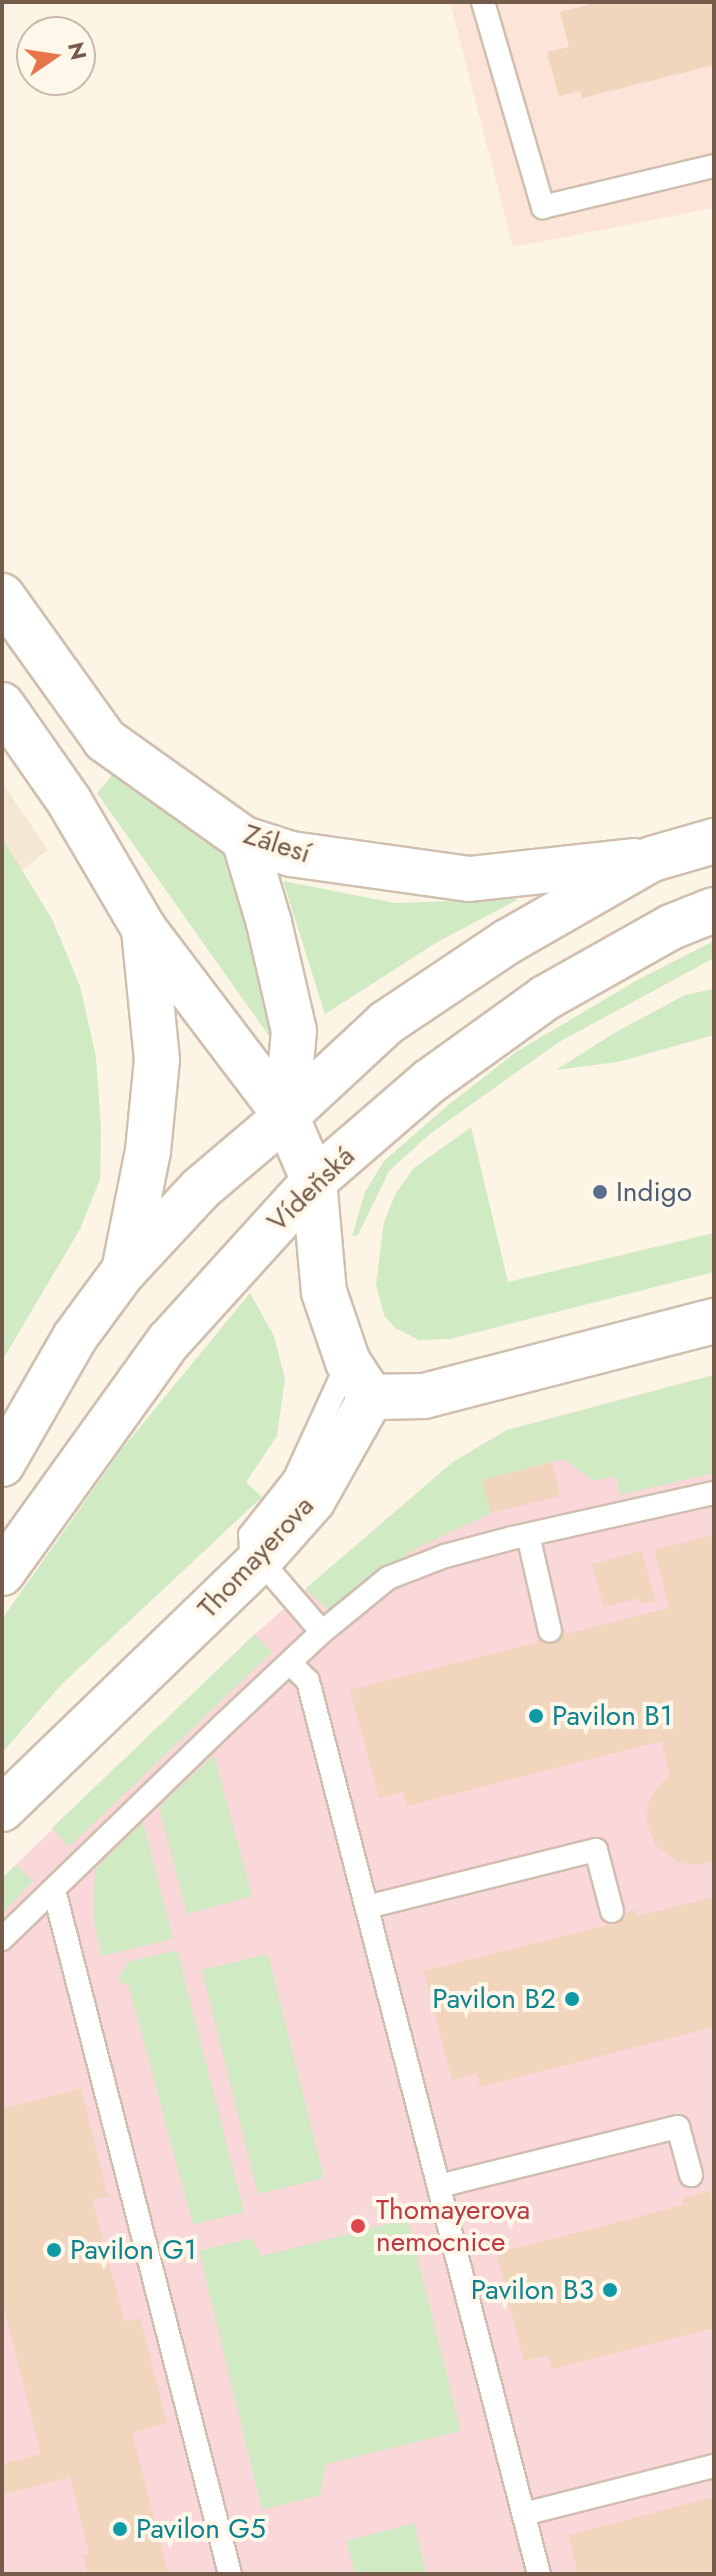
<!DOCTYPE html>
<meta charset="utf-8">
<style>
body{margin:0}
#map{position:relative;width:716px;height:2576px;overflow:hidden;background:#fcf4e4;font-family:Jost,sans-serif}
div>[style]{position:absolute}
.residential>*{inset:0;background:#f4e7d3}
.commercial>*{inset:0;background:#fce5d8}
.medical>*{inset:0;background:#fad7d9}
.green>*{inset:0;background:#d0eac3}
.building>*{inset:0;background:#f1d5bc}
.roads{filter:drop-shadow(2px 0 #d0bfae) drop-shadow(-2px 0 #d0bfae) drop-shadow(0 2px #d0bfae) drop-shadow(0 -2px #d0bfae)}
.lane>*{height:22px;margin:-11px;padding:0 11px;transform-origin:11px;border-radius:11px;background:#fff}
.street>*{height:44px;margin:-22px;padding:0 22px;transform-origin:22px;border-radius:22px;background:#fff}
.secondary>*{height:44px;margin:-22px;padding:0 22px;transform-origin:22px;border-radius:22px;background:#fff}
.dots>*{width:22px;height:22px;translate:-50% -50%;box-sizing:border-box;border:4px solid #fff8ea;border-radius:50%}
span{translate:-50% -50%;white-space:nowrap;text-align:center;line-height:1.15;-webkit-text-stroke:8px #fff8ea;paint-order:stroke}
.street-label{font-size:28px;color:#755c4a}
.service-label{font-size:28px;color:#4e5e75}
.left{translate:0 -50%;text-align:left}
.culture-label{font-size:28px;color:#0d838f}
.right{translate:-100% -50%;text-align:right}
.health-label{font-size:28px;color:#be3a42}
.frame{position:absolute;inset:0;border:4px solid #755c4a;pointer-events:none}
.north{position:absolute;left:16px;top:16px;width:80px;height:80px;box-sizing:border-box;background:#fff8ea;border:2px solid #c8baaa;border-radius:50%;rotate:77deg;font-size:22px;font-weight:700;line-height:32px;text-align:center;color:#755c4a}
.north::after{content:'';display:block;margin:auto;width:28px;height:36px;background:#e6764a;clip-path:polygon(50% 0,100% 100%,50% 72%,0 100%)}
</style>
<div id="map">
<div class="residential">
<i style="clip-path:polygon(2px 783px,48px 850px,2px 885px)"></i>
</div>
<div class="commercial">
<i style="clip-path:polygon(450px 2px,714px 2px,714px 208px,513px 247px)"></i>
</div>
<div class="medical">
<i style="clip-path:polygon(714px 1375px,714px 2574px,2px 2574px,2px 1878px,255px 1634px,453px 1462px,507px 1430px)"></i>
</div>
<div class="green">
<i style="clip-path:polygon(113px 774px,227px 855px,284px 1057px,97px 793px)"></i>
<i style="clip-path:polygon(2px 838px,52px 919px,80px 986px,96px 1057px,101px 1129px,100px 1179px,80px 1229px,2px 1361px)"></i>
<i style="clip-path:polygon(283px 881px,395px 903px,519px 899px,439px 941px,325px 1014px)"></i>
<i style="clip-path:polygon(714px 941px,714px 958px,559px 1042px,431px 1133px,389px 1171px,358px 1235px,352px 1236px,365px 1192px,384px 1161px,447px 1106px,516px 1052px,641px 978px)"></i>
<i style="clip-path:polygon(714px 989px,714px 1035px,618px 1062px,556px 1070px,616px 1032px,685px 995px)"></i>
<i style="clip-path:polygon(471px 1127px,508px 1282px,714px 1233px,714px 1272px,450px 1339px,419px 1340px,395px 1328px,384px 1315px,376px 1284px,384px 1222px,396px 1193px,414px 1168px)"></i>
<i style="clip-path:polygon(250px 1293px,274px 1336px,285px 1379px,277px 1436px,246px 1482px,262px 1497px,61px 1685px,2px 1753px,2px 1619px,122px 1449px)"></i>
<i style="clip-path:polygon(714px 1375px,714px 1473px,620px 1495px,616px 1476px,593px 1481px,564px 1459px,483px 1480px,491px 1513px,415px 1549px,329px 1610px,305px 1589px,453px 1462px,507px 1430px)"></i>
<i style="clip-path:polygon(255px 1634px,272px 1652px,69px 1847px,52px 1828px)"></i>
<i style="clip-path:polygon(214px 1755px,252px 1896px,187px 1914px,159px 1807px)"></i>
<i style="clip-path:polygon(143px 1822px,173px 1939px,102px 1956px,93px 1916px,95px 1870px)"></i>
<i style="clip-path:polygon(16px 1865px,33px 1881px,2px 1913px,2px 1878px)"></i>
<i style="clip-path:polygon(177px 1950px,244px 2212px,193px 2225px,128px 1983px,121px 1984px,119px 1978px,128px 1962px)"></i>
<i style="clip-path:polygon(268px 1954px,324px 2178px,258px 2194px,202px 1970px)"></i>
<i style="clip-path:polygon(408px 2219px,461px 2431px,326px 2464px,320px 2495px,262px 2510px,199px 2251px,252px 2238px,261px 2256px)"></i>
<i style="clip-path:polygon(414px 2523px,427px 2574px,355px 2574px,346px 2541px)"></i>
</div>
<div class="building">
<i style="clip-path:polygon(598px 2px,714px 2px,714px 65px,582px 98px,580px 91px,559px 96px,547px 52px,569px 47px,560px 12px)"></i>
<i style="clip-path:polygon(552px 1463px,560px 1496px,491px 1513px,482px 1480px)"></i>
<i style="clip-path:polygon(714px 1535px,714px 1861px,698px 1865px,677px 1862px,655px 1844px,647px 1823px,648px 1804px,656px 1788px,670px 1775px,661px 1741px,407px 1806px,403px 1792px,379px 1798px,350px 1690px,538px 1642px,537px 1634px,564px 1627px,566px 1634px,669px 1608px,654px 1550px)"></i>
<i style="clip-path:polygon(642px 1551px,655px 1601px,640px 1604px,639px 1598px,604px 1607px,592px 1564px)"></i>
<i style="clip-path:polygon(714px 1897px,714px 2027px,480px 2087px,476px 2073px,452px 2080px,424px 1971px,611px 1924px,609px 1916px,622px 1913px,636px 1910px,638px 1916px)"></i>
<i style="clip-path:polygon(81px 2088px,108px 2197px,92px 2199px,125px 2322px,140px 2318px,167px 2423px,132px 2433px,168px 2574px,88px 2574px,83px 2555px,89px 2554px,70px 2477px,2px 2495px,2px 2464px,41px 2454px,2px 2300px,2px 2109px)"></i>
<i style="clip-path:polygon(709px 2191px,711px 2198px,714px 2197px,714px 2328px,552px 2369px,548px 2355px,524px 2361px,496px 2253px,684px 2205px,682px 2198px)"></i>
<i style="clip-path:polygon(714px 2497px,714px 2574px,578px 2574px,568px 2535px)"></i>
</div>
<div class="roads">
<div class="lane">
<i style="left:483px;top:2px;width:214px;rotate:73.7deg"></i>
<i style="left:543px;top:207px;width:176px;rotate:-13.5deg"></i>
<i style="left:528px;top:1535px;width:98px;rotate:77.1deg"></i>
<i style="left:322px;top:1632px;width:95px;rotate:-130.7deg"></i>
<i style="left:260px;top:1560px;width:17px;rotate:-123deg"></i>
<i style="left:251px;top:1546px;width:11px;rotate:-95deg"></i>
<i style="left:250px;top:1535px;width:73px;rotate:-51.7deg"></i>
<i style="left:295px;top:1478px;width:128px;rotate:-65.4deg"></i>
<i style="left:290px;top:1663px;width:25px;rotate:45deg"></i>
<i style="left:308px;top:1681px;width:922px;rotate:75.5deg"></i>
<i style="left:54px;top:1890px;width:706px;rotate:75.57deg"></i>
<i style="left:367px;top:1907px;width:236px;rotate:-14deg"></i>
<i style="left:596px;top:1850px;width:63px;rotate:75.3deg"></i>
<i style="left:2px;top:1939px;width:309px;rotate:-44.1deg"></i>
<i style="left:224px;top:1724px;width:134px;rotate:-43.2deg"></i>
<i style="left:322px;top:1632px;width:85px;rotate:-39.3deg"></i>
<i style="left:388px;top:1578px;width:61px;rotate:-21.1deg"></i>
<i style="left:445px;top:1556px;width:69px;rotate:-15deg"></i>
<i style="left:512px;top:1538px;width:207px;rotate:-12.6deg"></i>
<i style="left:439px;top:2186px;width:246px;rotate:-13.9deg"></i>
<i style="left:678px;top:2127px;width:50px;rotate:74.8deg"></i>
<i style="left:524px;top:2514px;width:196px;rotate:-14.2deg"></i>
</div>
<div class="street">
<i style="left:314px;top:1181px;width:111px;rotate:84.9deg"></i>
<i style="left:324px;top:1292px;width:74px;rotate:71.1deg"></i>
<i style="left:348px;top:1362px;width:42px;rotate:56.7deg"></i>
<i style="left:371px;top:1397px;width:53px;rotate:-1.1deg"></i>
<i style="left:424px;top:1396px;width:300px;rotate:-14.5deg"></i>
<i style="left:2px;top:1809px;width:359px;rotate:-44deg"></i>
<i style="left:260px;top:1560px;width:80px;rotate:-48.5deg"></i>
<i style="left:313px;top:1500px;width:118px;rotate:-60.6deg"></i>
</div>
<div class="secondary">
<i style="left:2px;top:596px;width:177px;rotate:54.4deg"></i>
<i style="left:105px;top:740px;width:171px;rotate:35.5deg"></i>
<i style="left:244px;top:839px;width:49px;rotate:17.7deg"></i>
<i style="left:291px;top:854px;width:180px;rotate:8deg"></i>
<i style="left:469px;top:879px;width:166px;rotate:-6.2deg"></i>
<i style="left:2px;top:705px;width:117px;rotate:55.1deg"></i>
<i style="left:69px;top:801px;width:148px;rotate:59.6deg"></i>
<i style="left:144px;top:929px;width:235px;rotate:52.8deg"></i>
<i style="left:286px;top:1116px;width:71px;rotate:66.7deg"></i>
<i style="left:244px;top:839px;width:88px;rotate:73.4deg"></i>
<i style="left:269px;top:923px;width:111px;rotate:77deg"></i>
<i style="left:294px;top:1031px;width:85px;rotate:95.4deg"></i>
<i style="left:124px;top:1271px;width:122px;rotate:-78.7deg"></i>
<i style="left:148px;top:1151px;width:91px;rotate:-84.4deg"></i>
<i style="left:157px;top:1060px;width:132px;rotate:-95.7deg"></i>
<i style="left:2px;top:1464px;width:146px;rotate:-60.1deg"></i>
<i style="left:75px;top:1337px;width:81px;rotate:-53.6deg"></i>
<i style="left:123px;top:1272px;width:113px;rotate:-47.1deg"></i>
<i style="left:200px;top:1189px;width:113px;rotate:-40.3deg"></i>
<i style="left:286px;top:1116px;width:137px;rotate:-42.9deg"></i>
<i style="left:386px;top:1023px;width:146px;rotate:-33.8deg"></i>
<i style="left:507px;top:942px;width:167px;rotate:-29.8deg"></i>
<i style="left:652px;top:859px;width:65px;rotate:-16.2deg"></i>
<i style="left:2px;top:1573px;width:286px;rotate:-54.3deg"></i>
<i style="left:169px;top:1341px;width:216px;rotate:-47.8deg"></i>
<i style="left:314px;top:1181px;width:153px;rotate:-40.8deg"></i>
<i style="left:430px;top:1081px;width:142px;rotate:-35.8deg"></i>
<i style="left:545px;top:998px;width:145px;rotate:-29.4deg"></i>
<i style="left:671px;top:927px;width:46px;rotate:-21.6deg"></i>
</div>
</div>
<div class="dots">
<i style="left:600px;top:1192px;background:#5c6f8a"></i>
<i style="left:536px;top:1716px;background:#0f9aa8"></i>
<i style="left:572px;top:1999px;background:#0f9aa8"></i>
<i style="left:358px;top:2226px;background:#e0444e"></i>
<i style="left:54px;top:2250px;background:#0f9aa8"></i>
<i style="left:610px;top:2290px;background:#0f9aa8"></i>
<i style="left:120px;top:2529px;background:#0f9aa8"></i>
</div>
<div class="street-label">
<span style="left:277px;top:844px;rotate:18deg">Zálesí</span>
<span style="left:311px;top:1189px;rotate:-44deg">Vídeňská</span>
<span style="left:256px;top:1557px;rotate:-47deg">Thomayerova</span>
</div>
<div class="service-label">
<span class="left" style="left:616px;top:1192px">Indigo</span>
</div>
<div class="culture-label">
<span class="left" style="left:552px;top:1716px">Pavilon B1</span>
<span class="right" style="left:556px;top:1999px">Pavilon B2</span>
<span class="left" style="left:70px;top:2250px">Pavilon G1</span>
<span class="right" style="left:594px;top:2290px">Pavilon B3</span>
<span class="left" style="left:136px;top:2529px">Pavilon G5</span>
</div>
<div class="health-label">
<span class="left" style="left:376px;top:2226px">Thomayerova<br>nemocnice</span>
</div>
<div class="frame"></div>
<div class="north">N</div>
</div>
